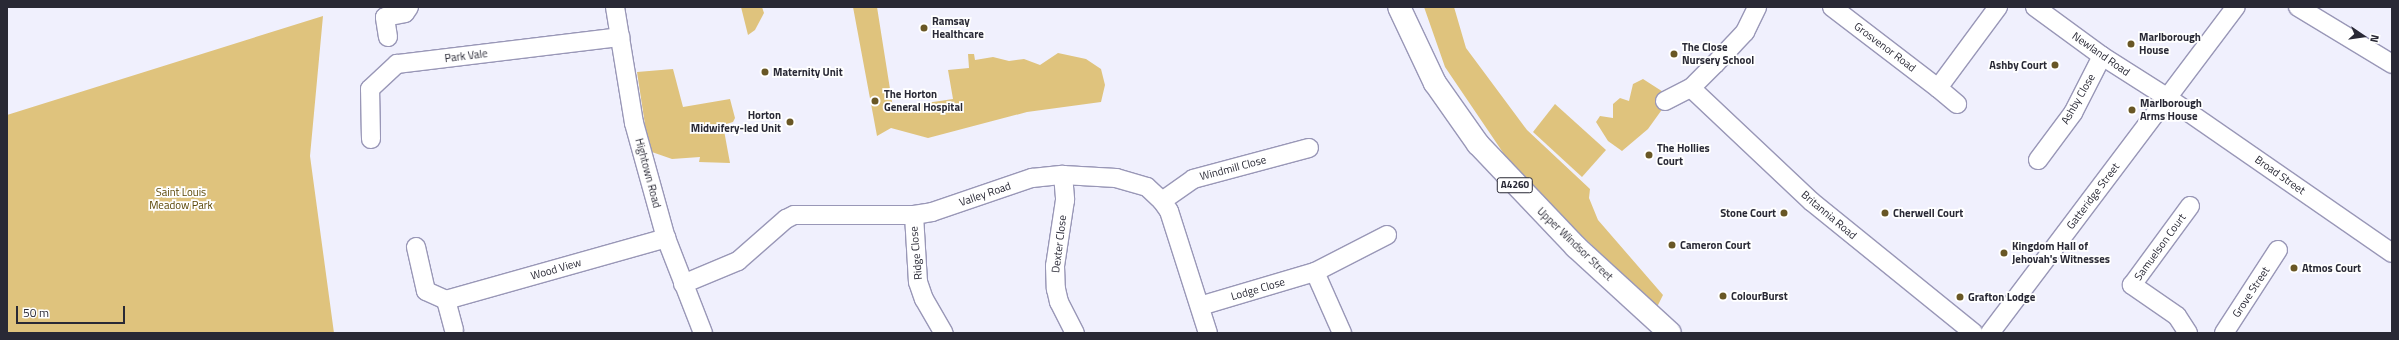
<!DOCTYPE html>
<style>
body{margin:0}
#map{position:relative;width:2399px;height:340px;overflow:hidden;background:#f0f0fd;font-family:"Titillium Web",sans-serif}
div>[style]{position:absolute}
.green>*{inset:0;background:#dfc37d}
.roads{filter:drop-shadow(1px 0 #9997b7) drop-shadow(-1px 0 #9997b7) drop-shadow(0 1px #9997b7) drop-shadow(0 -1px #9997b7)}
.minor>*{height:18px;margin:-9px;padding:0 9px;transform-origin:9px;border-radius:9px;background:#fff}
.major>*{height:22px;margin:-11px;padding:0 11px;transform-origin:11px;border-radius:11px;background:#fff}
.dots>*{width:11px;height:11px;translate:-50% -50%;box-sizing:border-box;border:2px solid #fff;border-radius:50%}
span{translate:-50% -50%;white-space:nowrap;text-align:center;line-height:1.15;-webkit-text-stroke:3.5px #fff;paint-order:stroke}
.shield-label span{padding:1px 3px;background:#fff;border:1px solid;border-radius:3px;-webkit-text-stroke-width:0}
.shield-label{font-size:10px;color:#292935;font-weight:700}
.poi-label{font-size:11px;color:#292935;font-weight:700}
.left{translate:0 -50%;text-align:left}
.right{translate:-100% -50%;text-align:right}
.street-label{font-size:11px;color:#292935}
.park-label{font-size:11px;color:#5b4707}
.frame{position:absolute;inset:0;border:8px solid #292935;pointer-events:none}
.north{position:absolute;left:2343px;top:16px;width:40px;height:40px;-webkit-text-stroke:3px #fff;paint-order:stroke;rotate:103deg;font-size:11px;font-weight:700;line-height:16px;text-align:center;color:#292935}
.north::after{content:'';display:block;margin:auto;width:14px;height:18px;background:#292935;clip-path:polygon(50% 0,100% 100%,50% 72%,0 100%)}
.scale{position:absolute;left:16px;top:306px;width:109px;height:18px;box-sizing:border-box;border:2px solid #292935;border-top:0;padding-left:5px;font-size:12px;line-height:14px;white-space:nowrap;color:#292935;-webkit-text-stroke:3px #fff;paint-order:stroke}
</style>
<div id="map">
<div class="green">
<i style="clip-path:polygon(741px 7px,762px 7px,764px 13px,755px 30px,748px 35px)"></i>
<i style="clip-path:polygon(853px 7px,877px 7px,893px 108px,953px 99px,948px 70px,969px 68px,968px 54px,974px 54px,975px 60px,993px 57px,1009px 61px,1024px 59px,1040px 65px,1058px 53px,1086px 59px,1101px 69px,1105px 85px,1101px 102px,1027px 112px,928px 138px,891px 128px,877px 136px)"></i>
<i style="clip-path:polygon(1424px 7px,1454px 7px,1466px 48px,1527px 130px,1590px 189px,1589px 198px,1598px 220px,1663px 295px,1657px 307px,1556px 211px,1506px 157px,1445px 67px)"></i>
<i style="clip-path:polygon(323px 16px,310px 156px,334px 333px,7px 333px,7px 115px)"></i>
<i style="clip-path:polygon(673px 69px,683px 107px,730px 99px,735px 118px,733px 122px,723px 125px,730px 163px,699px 162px,700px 157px,672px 159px,649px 151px,637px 72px)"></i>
<i style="clip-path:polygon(1643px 79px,1671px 97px,1648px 129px,1622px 151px,1608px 141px,1596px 122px,1600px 116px,1613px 118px,1613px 104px,1620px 98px,1629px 101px,1633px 84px)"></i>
<i style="clip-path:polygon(1555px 104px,1606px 150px,1582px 177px,1533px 132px)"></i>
</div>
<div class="roads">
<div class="minor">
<i style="left:615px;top:7px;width:118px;rotate:80.7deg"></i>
<i style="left:634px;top:123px;width:119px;rotate:74.5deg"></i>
<i style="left:666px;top:238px;width:102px;rotate:68.7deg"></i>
<i style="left:1832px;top:7px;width:133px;rotate:37.4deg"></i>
<i style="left:1938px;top:88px;width:101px;rotate:-53.5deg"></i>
<i style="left:2035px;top:7px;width:83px;rotate:36.2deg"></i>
<i style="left:2102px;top:56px;width:78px;rotate:32.5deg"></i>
<i style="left:2168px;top:98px;width:272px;rotate:34.7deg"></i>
<i style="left:2298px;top:7px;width:110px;rotate:31.2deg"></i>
<i style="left:388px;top:37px;width:20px;rotate:-99deg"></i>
<i style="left:385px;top:17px;width:20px;rotate:-11deg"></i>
<i style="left:405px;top:13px;width:7px;rotate:-56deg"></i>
<i style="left:1691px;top:88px;width:166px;rotate:43.3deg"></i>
<i style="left:1812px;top:202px;width:208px;rotate:39deg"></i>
<i style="left:1938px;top:88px;width:25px;rotate:40deg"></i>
<i style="left:1665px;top:101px;width:29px;rotate:-27deg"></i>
<i style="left:1691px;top:88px;width:34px;rotate:-45deg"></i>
<i style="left:1715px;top:64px;width:44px;rotate:-46.8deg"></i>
<i style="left:1745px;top:32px;width:28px;rotate:-64deg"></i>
<i style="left:371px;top:139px;width:50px;rotate:-91.1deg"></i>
<i style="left:370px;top:89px;width:37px;rotate:-43deg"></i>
<i style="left:397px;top:64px;width:225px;rotate:-6.9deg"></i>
<i style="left:2038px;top:160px;width:59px;rotate:-53.3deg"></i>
<i style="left:2073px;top:113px;width:64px;rotate:-63deg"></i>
<i style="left:1063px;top:175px;width:25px;rotate:85deg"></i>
<i style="left:1065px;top:200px;width:67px;rotate:98.6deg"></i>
<i style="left:1055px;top:266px;width:23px;rotate:88deg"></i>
<i style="left:1056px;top:289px;width:13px;rotate:77deg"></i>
<i style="left:1059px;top:302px;width:35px;rotate:63deg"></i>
<i style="left:1162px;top:201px;width:38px;rotate:-35deg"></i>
<i style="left:1193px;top:179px;width:120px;rotate:-15deg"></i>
<i style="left:914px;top:215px;width:67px;rotate:86.6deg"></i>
<i style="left:918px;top:282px;width:18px;rotate:71deg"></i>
<i style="left:924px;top:299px;width:39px;rotate:60deg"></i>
<i style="left:416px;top:247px;width:45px;rotate:77.2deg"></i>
<i style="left:426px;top:291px;width:22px;rotate:24deg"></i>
<i style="left:446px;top:300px;width:229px;rotate:-15.7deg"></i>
<i style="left:1315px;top:272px;width:67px;rotate:66.1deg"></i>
<i style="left:683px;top:284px;width:60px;rotate:-22.7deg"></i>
<i style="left:738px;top:261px;width:64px;rotate:-41.2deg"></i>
<i style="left:786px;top:219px;width:9px;rotate:-27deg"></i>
<i style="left:794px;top:215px;width:120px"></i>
<i style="left:914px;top:215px;width:18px;rotate:-9deg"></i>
<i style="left:932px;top:212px;width:106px;rotate:-18.8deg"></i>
<i style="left:1032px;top:178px;width:31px;rotate:-6deg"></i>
<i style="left:1063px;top:175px;width:53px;rotate:3.2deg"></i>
<i style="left:1116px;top:178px;width:32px;rotate:16deg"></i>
<i style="left:1147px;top:187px;width:21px;rotate:43deg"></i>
<i style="left:1162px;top:201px;width:12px;rotate:55deg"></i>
<i style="left:1169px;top:211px;width:128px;rotate:72.3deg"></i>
<i style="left:446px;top:300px;width:31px;rotate:75deg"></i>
<i style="left:1200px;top:306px;width:120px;rotate:-16.5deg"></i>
<i style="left:1315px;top:272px;width:81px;rotate:-27.2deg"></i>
<i style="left:1990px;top:333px;width:408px;rotate:-53deg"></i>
<i style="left:2188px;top:333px;width:20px;rotate:-123deg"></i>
<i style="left:2177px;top:316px;width:55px;rotate:-145.4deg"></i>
<i style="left:2132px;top:285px;width:98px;rotate:-53.7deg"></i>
<i style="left:2224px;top:333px;width:99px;rotate:-57deg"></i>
</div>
<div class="major">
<i style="left:1399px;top:7px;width:84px;rotate:64.7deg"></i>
<i style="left:1435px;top:83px;width:75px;rotate:54.8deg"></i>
<i style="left:1478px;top:144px;width:142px;rotate:46.4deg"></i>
<i style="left:1576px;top:247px;width:127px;rotate:42.5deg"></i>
</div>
</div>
<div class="dots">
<i style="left:924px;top:28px;background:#695725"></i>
<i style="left:2131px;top:44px;background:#695725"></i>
<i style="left:1674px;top:54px;background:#695725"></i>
<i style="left:2055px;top:65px;background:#695725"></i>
<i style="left:765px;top:72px;background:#695725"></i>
<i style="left:875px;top:101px;background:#695725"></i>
<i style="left:2132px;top:110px;background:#695725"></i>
<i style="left:790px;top:122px;background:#695725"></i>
<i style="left:1649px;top:155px;background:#695725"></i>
<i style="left:1784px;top:213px;background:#695725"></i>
<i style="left:1885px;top:213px;background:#695725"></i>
<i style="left:1672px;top:245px;background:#695725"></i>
<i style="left:2004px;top:253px;background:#695725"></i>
<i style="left:2294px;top:268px;background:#695725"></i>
<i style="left:1723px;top:296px;background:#695725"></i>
<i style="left:1960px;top:297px;background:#695725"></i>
</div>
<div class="shield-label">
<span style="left:1515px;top:185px">A4260</span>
</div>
<div class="poi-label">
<span class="left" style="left:932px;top:28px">Ramsay<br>Healthcare</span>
<span class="left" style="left:2139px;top:44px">Marlborough<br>House</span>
<span class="left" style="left:1682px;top:54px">The Close<br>Nursery School</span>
<span class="right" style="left:2047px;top:65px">Ashby Court</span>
<span class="left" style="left:773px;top:72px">Maternity Unit</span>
<span class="left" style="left:884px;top:101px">The Horton<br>General Hospital</span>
<span class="left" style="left:2140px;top:110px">Marlborough<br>Arms House</span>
<span class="right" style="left:781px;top:122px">Horton<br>Midwifery-led Unit</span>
<span class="left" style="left:1657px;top:155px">The Hollies<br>Court</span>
<span class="right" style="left:1776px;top:213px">Stone Court</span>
<span class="left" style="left:1893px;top:213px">Cherwell Court</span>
<span class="left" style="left:1680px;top:245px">Cameron Court</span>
<span class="left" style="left:2012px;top:253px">Kingdom Hall of<br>Jehovah's Witnesses</span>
<span class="left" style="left:2302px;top:268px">Atmos Court</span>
<span class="left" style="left:1731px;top:296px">ColourBurst</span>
<span class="left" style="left:1968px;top:297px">Grafton Lodge</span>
</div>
<div class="street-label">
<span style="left:1885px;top:47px;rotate:37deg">Grosvenor Road</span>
<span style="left:2101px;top:54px;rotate:35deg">Newland Road</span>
<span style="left:466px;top:56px;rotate:-7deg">Park Vale</span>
<span style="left:2078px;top:99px;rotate:-60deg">Ashby Close</span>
<span style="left:1233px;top:168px;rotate:-15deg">Windmill Close</span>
<span style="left:648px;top:173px;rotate:75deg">Hightown Road</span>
<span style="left:2280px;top:175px;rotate:35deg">Broad Street</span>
<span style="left:985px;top:194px;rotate:-19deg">Valley Road</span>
<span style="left:2093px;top:196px;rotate:-53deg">Gatteridge Street</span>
<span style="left:1829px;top:215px;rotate:40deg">Britannia Road</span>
<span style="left:1059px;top:244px;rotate:-83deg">Dexter Close</span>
<span style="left:1575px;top:244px;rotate:44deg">Upper Windsor Street</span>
<span style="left:2160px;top:247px;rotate:-54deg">Samuelson Court</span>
<span style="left:916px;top:253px;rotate:-95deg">Ridge Close</span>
<span style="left:556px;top:269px;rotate:-16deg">Wood View</span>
<span style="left:1258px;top:289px;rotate:-16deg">Lodge Close</span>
<span style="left:2251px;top:292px;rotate:-57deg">Grove Street</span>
</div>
<div class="park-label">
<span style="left:181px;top:199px">Saint Louis<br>Meadow Park</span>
</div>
<div class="frame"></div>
<div class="north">N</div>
<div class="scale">50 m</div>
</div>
